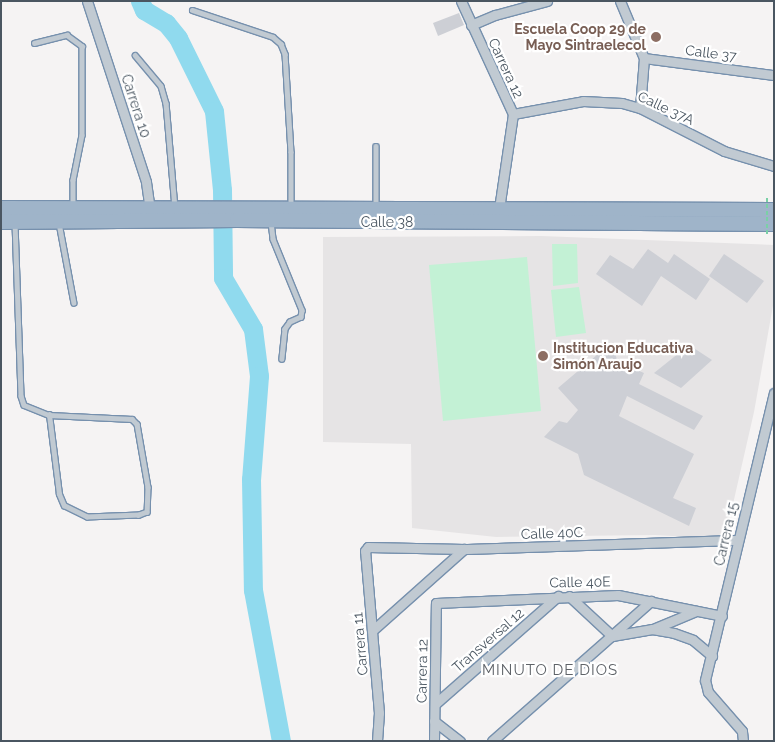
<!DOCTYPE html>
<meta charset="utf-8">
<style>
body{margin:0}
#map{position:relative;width:775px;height:742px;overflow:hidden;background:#f5f3f3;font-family:Raleway,sans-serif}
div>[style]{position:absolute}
.education>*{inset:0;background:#e6e4e5}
.green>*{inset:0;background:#c3f1d5}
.river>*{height:19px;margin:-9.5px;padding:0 9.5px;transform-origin:9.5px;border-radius:9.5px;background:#90daee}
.building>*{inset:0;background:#cdcfd5}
.roads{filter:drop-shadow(1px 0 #7690ad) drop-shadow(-1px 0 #7690ad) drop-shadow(0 1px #7690ad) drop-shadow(0 -1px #7690ad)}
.service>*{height:4.5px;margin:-2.25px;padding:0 2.25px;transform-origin:2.25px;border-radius:2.25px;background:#c1cad2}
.minor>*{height:9px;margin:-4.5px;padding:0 4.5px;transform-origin:4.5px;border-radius:4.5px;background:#c1cad2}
.trunk>*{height:14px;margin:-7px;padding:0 7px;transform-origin:7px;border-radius:7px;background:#9fb4c9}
.path-bridge>*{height:2px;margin-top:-1px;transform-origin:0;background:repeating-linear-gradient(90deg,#7ad0a6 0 4px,transparent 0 6.5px)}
.dots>*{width:14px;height:14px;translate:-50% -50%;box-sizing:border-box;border:2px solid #fff;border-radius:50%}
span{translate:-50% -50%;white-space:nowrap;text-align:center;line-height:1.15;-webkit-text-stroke:4.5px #fff;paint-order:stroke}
.education-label{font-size:14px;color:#785e54;font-weight:700}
.right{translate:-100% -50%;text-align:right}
.left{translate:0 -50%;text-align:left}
.street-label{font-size:14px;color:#4a5661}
.neighbourhood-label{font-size:15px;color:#5f6368;letter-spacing:1px}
.frame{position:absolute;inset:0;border:2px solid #4a5661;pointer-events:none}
</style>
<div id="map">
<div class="education">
<i style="clip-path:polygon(541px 236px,774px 245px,774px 300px,754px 412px,725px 539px,655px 535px,496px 537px,412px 528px,411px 444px,323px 442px,323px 237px)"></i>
</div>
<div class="green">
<i style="clip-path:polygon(552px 244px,577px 244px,578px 283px,553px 286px)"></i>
<i style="clip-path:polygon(527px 257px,541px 411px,443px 421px,429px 265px)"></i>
<i style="clip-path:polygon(579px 287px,586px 333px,556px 337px,551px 290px)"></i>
</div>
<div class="river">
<i style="left:140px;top:1px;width:10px;rotate:66deg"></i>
<i style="left:144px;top:10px;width:26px;rotate:31deg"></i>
<i style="left:166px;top:23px;width:19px;rotate:51deg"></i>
<i style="left:178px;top:38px;width:81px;rotate:63.7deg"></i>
<i style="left:214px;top:111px;width:79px;rotate:84.2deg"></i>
<i style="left:222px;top:190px;width:88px;rotate:89.3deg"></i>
<i style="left:223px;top:278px;width:59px;rotate:59.5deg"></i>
<i style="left:253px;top:329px;width:47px;rotate:82.7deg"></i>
<i style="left:259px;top:376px;width:103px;rotate:94.4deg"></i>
<i style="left:251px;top:479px;width:111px;rotate:89deg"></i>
<i style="left:253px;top:590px;width:154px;rotate:79.5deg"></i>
</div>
<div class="building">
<i style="clip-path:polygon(459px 13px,464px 25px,438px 36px,433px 23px)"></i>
<i style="clip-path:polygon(648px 249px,668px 263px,674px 254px,710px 279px,696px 300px,661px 276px,642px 306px,596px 274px,610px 255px,633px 269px)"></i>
<i style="clip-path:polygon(724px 254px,764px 281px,747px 303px,709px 276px)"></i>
<i style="clip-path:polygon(611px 343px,618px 362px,644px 373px,639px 384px,703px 416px,694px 430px,627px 396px,619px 416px,694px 454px,673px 498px,696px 508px,689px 526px,584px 475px,578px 454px,544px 437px,559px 421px,567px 423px,578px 410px,558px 388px)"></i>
<i style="clip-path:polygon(689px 345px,712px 360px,681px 388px,654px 373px)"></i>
</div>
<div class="roads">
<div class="service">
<i style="left:192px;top:10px;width:85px;rotate:18.4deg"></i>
<i style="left:273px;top:37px;width:11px;rotate:41deg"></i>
<i style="left:281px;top:44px;width:11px;rotate:68deg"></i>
<i style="left:285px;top:54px;width:98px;rotate:86.5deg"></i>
<i style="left:291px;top:152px;width:55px;rotate:90deg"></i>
<i style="left:34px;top:43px;width:34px;rotate:-14deg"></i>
<i style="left:67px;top:35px;width:19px;rotate:36deg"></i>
<i style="left:82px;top:46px;width:89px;rotate:90deg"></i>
<i style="left:82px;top:135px;width:46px;rotate:101.3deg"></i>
<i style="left:73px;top:180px;width:26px;rotate:90deg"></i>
<i style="left:135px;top:55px;width:40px;rotate:50deg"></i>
<i style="left:161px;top:86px;width:18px;rotate:74deg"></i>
<i style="left:166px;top:103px;width:104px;rotate:85.1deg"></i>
<i style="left:376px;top:146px;width:61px;rotate:90deg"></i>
<i style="left:271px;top:222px;width:17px;rotate:83deg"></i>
<i style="left:273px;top:239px;width:77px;rotate:67.8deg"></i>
<i style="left:302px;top:310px;width:7px;rotate:98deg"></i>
<i style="left:301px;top:317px;width:12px;rotate:156deg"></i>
<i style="left:290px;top:322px;width:9px;rotate:126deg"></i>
<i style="left:285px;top:329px;width:30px;rotate:96deg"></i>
<i style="left:15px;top:223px;width:173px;rotate:88deg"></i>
<i style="left:21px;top:396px;width:9px;rotate:72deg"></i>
<i style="left:24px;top:405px;width:27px;rotate:22deg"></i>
<i style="left:49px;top:415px;width:83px;rotate:2.8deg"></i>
<i style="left:132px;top:419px;width:7px;rotate:45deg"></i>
<i style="left:137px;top:424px;width:64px;rotate:80.1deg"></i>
<i style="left:148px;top:487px;width:25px;rotate:92deg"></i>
<i style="left:147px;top:512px;width:9px;rotate:159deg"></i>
<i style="left:139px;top:515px;width:52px;rotate:177.8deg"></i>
<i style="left:87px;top:517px;width:25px;rotate:-154deg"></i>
<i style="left:64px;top:506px;width:13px;rotate:-113deg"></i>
<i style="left:59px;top:494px;width:80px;rotate:-97.2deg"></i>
<i style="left:59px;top:223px;width:81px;rotate:79.4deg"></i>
</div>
<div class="minor">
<i style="left:87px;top:1px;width:190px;rotate:71.9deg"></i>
<i style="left:146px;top:182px;width:29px;rotate:82deg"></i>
<i style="left:461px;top:1px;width:124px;rotate:65.3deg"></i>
<i style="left:513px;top:114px;width:96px;rotate:98.4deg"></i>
<i style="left:620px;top:1px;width:62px;rotate:67.2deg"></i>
<i style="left:644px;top:58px;width:50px;rotate:94.6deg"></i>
<i style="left:471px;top:25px;width:26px;rotate:-23deg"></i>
<i style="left:495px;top:15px;width:54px;rotate:-15.1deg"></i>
<i style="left:644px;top:58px;width:131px;rotate:7.5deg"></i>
<i style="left:513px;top:114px;width:71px;rotate:-10.5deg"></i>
<i style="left:583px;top:101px;width:39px;rotate:3deg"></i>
<i style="left:622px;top:103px;width:19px;rotate:16deg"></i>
<i style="left:640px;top:108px;width:94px;rotate:27.1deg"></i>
<i style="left:724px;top:151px;width:52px;rotate:16.7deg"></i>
<i style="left:569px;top:596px;width:59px;rotate:42.9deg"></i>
<i style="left:612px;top:636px;width:41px;rotate:-9.9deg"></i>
<i style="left:652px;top:629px;width:22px;rotate:10deg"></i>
<i style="left:674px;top:633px;width:20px;rotate:20deg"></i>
<i style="left:693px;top:640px;width:25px;rotate:40deg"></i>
<i style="left:653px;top:629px;width:47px;rotate:-22.7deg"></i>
<i style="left:373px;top:630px;width:122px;rotate:-41.7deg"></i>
<i style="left:435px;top:704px;width:164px;rotate:-41.3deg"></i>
<i style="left:434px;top:721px;width:33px;rotate:38deg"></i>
<i style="left:377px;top:741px;width:28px;rotate:-86deg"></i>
<i style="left:379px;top:713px;width:163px;rotate:-94.9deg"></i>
<i style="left:365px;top:551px;width:5px;rotate:-53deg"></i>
<i style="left:368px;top:547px;width:96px;rotate:1.2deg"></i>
<i style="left:464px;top:549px;width:273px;rotate:-1.9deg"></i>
<i style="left:434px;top:741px;width:138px;rotate:-89.2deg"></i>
<i style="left:436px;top:603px;width:182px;rotate:-2.5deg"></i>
<i style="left:618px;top:595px;width:106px;rotate:11.4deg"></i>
<i style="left:492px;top:741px;width:212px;rotate:-41.4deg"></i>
<i style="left:743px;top:741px;width:10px;rotate:-96deg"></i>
<i style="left:742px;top:731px;width:52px;rotate:-131.1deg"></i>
<i style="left:708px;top:692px;width:12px;rotate:-104deg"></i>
<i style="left:705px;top:680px;width:295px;rotate:-76.5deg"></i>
</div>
<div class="trunk">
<i style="left:1px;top:208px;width:773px;rotate:0.15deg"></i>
<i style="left:1px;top:222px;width:236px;rotate:-0.5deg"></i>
<i style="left:237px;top:220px;width:537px;rotate:0.43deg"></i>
</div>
</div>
<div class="path-bridge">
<i style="left:767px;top:198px;width:37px;rotate:90deg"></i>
</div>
<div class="dots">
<i style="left:656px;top:37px;background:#8d6e63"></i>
<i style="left:543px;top:356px;background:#8d6e63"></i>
</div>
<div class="education-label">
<span class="right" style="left:646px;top:37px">Escuela Coop 29 de<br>Mayo Sintraelecol</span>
<span class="left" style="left:553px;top:356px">Institucion Educativa<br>Simón Araujo</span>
</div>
<div class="street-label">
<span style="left:711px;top:53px;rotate:7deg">Calle 37</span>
<span style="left:506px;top:68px;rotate:65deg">Carrera 12</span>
<span style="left:136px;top:106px;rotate:72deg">Carrera 10</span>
<span style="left:666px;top:108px;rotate:25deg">Calle 37A</span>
<span style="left:387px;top:222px">Calle 38</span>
<span style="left:552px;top:533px;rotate:-2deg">Calle 40C</span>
<span style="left:726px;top:534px;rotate:-77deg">Carrera 15</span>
<span style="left:580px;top:582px;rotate:-1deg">Calle 40E</span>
<span style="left:488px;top:640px;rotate:-41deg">Transversal 12</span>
<span style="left:360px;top:644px;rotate:-95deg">Carrera 11</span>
<span style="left:422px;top:671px;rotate:-89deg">Carrera 12</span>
</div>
<div class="neighbourhood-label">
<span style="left:550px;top:671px">MINUTO DE DIOS</span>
</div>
<div class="frame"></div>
</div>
